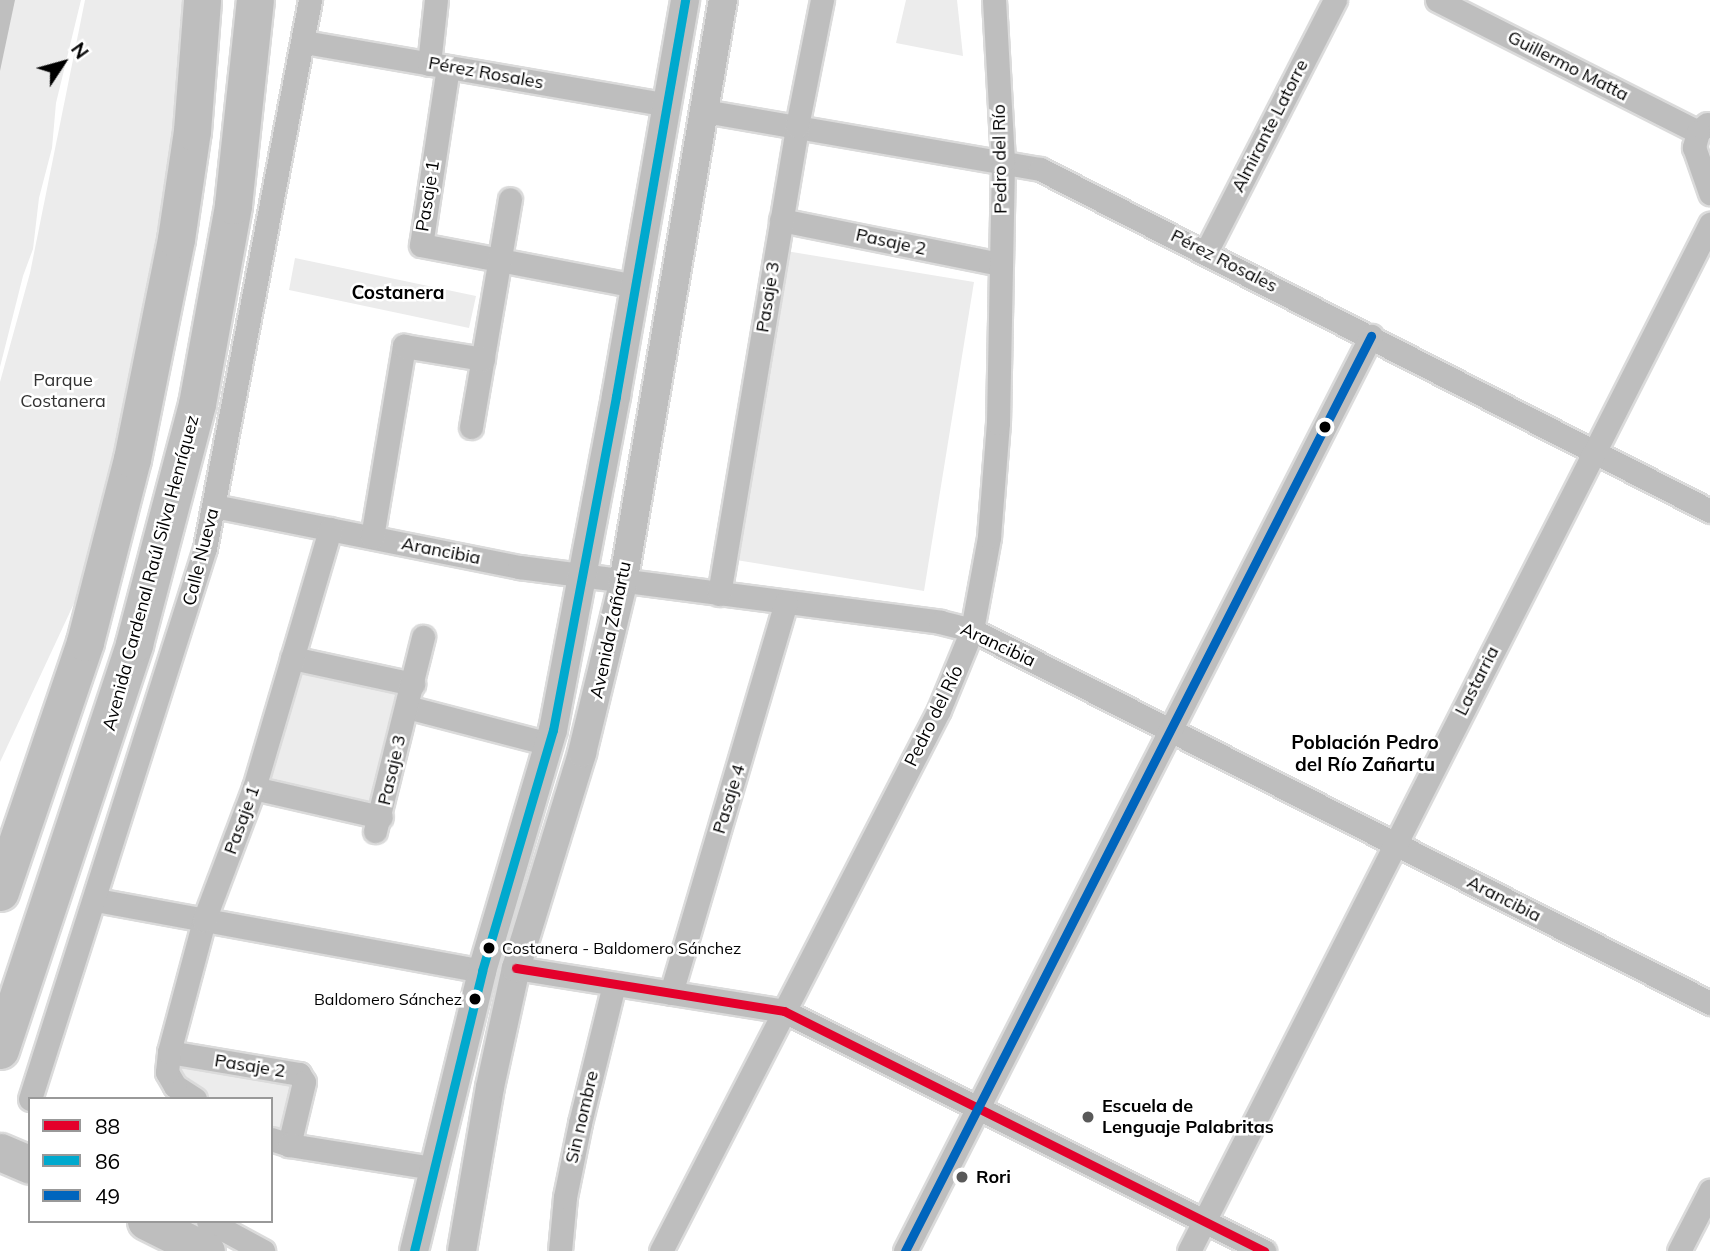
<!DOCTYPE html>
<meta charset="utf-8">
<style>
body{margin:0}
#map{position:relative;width:1710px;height:1251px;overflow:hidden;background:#fff;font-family:Mulish,sans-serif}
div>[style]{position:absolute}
.green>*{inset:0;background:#ececec}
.water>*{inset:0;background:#bfbfbf}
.roads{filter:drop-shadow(2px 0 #dbdbdb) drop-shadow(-2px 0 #dbdbdb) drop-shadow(0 2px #dbdbdb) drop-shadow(0 -2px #dbdbdb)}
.minor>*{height:23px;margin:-11.5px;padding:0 11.5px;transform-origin:11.5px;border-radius:11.5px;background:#bebebe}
.tertiary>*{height:28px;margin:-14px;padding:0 14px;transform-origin:14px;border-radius:14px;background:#bebebe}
.primary>*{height:37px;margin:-18.5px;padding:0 18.5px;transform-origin:18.5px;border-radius:18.5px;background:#bebebe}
.bus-1>*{height:9px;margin:-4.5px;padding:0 4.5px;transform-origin:4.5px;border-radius:4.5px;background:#e4002b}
.bus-2>*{height:9px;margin:-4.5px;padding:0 4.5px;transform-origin:4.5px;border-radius:4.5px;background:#00a9ce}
.bus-3>*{height:9px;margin:-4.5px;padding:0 4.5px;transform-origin:4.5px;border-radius:4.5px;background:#0065bd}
.dots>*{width:19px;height:19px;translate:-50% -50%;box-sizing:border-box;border:4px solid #fff;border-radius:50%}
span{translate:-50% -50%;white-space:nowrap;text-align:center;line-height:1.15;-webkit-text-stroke:5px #fff;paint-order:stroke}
.bus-label{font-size:16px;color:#000}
.left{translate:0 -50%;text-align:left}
.right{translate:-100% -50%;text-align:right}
.street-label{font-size:18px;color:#000}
.park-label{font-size:18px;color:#333}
.poi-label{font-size:18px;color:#000;font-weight:700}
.neighbourhood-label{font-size:19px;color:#000;font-weight:700}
.legend{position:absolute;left:28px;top:1097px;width:245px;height:126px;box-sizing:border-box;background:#fff;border:2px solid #999;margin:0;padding:9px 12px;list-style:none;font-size:21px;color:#000}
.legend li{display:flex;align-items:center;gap:14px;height:35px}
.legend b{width:35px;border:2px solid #999}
.north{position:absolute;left:28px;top:28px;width:70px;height:70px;-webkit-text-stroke:5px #fff;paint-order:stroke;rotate:54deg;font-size:19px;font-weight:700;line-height:28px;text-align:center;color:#000}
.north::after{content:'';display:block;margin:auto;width:24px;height:32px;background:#000;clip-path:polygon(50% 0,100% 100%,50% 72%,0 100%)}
</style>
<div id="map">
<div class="green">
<i style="clip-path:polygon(0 0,81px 0,56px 103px,52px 148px,39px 198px,33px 249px,23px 276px,0 367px)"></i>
<i style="clip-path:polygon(85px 0,183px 0,171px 153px,127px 394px,104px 500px,77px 597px,0 762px,0 382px,30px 273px)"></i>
<i style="clip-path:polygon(906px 0,957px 0,963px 56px,896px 43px)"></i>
<i style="clip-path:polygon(786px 251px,974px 282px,924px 591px,736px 560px)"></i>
<i style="clip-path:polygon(295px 258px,476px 296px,469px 328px,289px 290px)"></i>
<i style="clip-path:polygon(292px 658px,413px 684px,381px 817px,254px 788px)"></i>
<i style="clip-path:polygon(169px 1052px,299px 1074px,289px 1145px,271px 1139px,271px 1099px,195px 1099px)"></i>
</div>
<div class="water">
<i style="clip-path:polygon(0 0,15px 0,0 71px)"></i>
</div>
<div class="roads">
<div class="minor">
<i style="left:1437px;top:0;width:292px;rotate:26.8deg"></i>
<i style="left:304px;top:42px;width:368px;rotate:9.8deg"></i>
<i style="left:429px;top:64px;width:64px;rotate:-83.8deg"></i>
<i style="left:448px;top:67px;width:180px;rotate:98.6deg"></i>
<i style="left:421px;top:245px;width:219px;rotate:10.8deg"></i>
<i style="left:704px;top:111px;width:341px;rotate:9.8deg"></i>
<i style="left:1040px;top:169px;width:752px;rotate:27.04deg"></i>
<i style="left:1707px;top:124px;width:12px;rotate:138deg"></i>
<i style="left:1698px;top:132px;width:16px;rotate:105deg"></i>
<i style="left:1694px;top:147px;width:49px;rotate:70.8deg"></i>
<i style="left:781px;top:220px;width:223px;rotate:11.4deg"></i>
<i style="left:1206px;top:252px;width:283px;rotate:-62.9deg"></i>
<i style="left:471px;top:427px;width:231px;rotate:-80.3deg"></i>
<i style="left:214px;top:506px;width:311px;rotate:11.3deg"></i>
<i style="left:519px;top:567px;width:425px;rotate:7.4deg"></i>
<i style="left:940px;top:622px;width:33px;rotate:14deg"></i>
<i style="left:972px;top:630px;width:827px;rotate:26.81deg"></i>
<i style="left:372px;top:537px;width:194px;rotate:-80.5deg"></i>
<i style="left:404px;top:346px;width:80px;rotate:9.3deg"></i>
<i style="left:719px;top:594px;width:474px;rotate:-80.5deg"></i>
<i style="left:797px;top:126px;width:128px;rotate:-78.8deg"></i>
<i style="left:292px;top:658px;width:124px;rotate:12.1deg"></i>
<i style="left:407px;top:707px;width:147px;rotate:14.6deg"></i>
<i style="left:254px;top:788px;width:130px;rotate:12.9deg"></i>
<i style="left:375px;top:831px;width:200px;rotate:-76.1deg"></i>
<i style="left:96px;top:900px;width:392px;rotate:10.4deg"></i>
<i style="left:516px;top:968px;width:271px;rotate:9.1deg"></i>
<i style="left:784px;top:1011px;width:537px;rotate:26.57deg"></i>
<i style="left:671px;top:993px;width:407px;rotate:-73.6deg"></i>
<i style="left:169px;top:1052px;width:132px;rotate:9.6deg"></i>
<i style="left:299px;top:1074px;width:9px;rotate:58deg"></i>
<i style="left:304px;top:1082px;width:65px;rotate:103.4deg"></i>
<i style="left:30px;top:1099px;width:578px;rotate:-72.38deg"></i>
<i style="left:205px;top:548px;width:558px;rotate:-79.15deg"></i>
<i style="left:195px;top:1099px;width:24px;rotate:-147deg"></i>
<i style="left:175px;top:1086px;width:16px;rotate:-120deg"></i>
<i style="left:167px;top:1072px;width:20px;rotate:-84deg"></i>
<i style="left:169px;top:1052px;width:137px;rotate:-75.1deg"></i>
<i style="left:204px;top:920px;width:141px;rotate:-69.3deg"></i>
<i style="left:254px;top:788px;width:270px;rotate:-73.6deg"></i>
<i style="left:271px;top:1139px;width:19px;rotate:18deg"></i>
<i style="left:289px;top:1145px;width:145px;rotate:9.1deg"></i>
<i style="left:208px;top:1221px;width:63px;rotate:28.6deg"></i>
<i style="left:560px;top:1251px;width:54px;rotate:-84.7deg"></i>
<i style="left:565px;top:1197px;width:76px;rotate:-78.5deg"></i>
<i style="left:580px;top:1123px;width:142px;rotate:-76.2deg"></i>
<i style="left:661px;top:1251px;width:608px;rotate:-62.8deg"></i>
<i style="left:939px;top:710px;width:87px;rotate:-67.6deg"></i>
<i style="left:972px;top:630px;width:95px;rotate:-79.6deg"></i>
<i style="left:989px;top:537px;width:114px;rotate:-85.5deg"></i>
<i style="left:998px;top:423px;width:262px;rotate:-88.9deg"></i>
<i style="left:1003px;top:161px;width:161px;rotate:-93.2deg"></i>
<i style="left:905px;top:1251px;width:1027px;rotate:-63.01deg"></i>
<i style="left:1189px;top:1251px;width:1152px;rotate:-63.1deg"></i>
<i style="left:1679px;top:1251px;width:68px;rotate:-62.7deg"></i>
</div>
<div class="tertiary">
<i style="left:414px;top:1251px;width:288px;rotate:-76.3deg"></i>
<i style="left:482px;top:971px;width:251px;rotate:-73.6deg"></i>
<i style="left:553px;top:730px;width:340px;rotate:-79.3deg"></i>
<i style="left:616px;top:396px;width:402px;rotate:-80.1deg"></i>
<i style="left:462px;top:1251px;width:166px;rotate:-80.3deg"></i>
<i style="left:490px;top:1087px;width:122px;rotate:-77.7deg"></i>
<i style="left:516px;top:968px;width:225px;rotate:-72.9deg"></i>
<i style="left:582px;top:753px;width:175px;rotate:-76.4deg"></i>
<i style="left:623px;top:583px;width:592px;rotate:-80.27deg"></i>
</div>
<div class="primary">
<i style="left:0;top:892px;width:264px;rotate:-71.2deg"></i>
<i style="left:85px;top:642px;width:189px;rotate:-75.6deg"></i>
<i style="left:132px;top:459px;width:224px;rotate:-78.7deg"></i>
<i style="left:176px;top:239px;width:109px;rotate:-81.6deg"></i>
<i style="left:192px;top:131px;width:131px;rotate:-85.6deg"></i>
<i style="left:0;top:1050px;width:428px;rotate:-71.7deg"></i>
<i style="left:134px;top:644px;width:248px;rotate:-75.3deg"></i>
<i style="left:197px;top:404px;width:202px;rotate:-79.7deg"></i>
<i style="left:233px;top:205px;width:206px;rotate:-83.9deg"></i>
<i style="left:0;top:1152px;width:33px;rotate:23deg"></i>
<i style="left:146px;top:1221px;width:67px;rotate:26.6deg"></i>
</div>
</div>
<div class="bus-1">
<i style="left:516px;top:968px;width:271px;rotate:9.1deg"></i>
<i style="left:784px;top:1011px;width:537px;rotate:26.57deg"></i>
</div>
<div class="bus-2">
<i style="left:414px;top:1251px;width:288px;rotate:-76.3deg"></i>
<i style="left:482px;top:971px;width:251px;rotate:-73.6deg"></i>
<i style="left:553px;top:730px;width:340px;rotate:-79.3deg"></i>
<i style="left:616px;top:396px;width:402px;rotate:-80.1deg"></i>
</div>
<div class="bus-3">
<i style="left:905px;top:1251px;width:1027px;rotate:-63.01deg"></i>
</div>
<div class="dots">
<i style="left:1325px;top:427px;background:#000"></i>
<i style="left:489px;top:948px;background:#000"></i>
<i style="left:475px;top:999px;background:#000"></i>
<i style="left:1088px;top:1117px;background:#595959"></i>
<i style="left:962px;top:1177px;background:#595959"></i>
</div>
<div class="bus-label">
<span class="left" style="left:502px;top:948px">Costanera - Baldomero Sánchez</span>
<span class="right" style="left:462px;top:999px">Baldomero Sánchez</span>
</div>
<div class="street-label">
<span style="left:1568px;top:66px;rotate:27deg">Guillermo Matta</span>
<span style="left:486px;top:73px;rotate:10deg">Pérez Rosales</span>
<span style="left:1270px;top:126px;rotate:-63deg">Almirante Latorre</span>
<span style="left:1000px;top:159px;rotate:-91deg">Pedro del Río</span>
<span style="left:428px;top:196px;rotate:-81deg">Pasaje 1</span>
<span style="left:891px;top:242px;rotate:12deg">Pasaje 2</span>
<span style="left:1224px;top:261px;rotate:27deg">Pérez Rosales</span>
<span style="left:768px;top:297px;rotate:-81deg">Pasaje 3</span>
<span style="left:441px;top:551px;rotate:11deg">Arancibia</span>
<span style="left:201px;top:557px;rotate:-76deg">Calle Nueva</span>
<span style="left:151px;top:573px;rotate:-75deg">Avenida Cardenal Raúl Silva Henríquez</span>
<span style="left:611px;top:630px;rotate:-78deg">Avenida Zañartu</span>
<span style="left:998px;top:645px;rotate:25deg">Arancibia</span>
<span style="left:1477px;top:681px;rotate:-63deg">Lastarria</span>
<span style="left:934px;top:716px;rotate:-64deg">Pedro del Río</span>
<span style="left:392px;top:770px;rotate:-77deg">Pasaje 3</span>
<span style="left:729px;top:799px;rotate:-73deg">Pasaje 4</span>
<span style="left:242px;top:820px;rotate:-70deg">Pasaje 1</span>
<span style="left:1504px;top:899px;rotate:27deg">Arancibia</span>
<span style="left:250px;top:1066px;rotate:9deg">Pasaje 2</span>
<span style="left:582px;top:1117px;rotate:-77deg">Sin nombre</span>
</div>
<div class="park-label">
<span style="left:63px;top:391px">Parque<br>Costanera</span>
</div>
<div class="poi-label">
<span class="left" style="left:1102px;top:1117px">Escuela de<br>Lenguaje Palabritas</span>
<span class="left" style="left:976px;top:1177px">Rori</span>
</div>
<div class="neighbourhood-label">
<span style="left:398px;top:293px">Costanera</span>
<span style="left:1365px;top:754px">Población Pedro<br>del Río Zañartu</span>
</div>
<ul class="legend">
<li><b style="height:9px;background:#e4002b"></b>88</li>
<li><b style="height:9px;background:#00a9ce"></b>86</li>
<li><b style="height:9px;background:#0065bd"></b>49</li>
</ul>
<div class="north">N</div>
</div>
